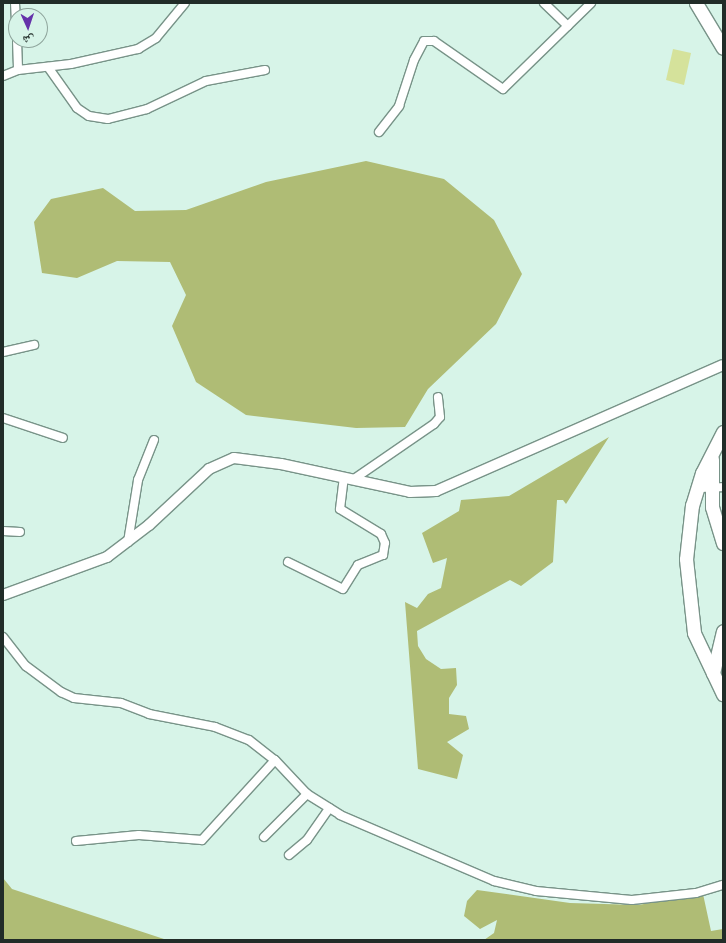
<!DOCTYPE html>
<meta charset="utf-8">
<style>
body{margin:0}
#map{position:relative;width:726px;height:943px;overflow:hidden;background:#d7f4e8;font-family:"Fira Sans","Noto Naskh Arabic",sans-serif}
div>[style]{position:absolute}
.green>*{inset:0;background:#d5e29b}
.forest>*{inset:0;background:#afbc75}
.roads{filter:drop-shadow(1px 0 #789388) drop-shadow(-1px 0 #789388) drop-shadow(0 1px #789388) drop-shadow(0 -1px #789388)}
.minor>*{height:8px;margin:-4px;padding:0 4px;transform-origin:4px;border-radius:4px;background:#fff}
.tertiary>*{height:10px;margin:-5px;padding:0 5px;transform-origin:5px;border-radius:5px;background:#fff}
.primary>*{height:13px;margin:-6.5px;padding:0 6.5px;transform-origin:6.5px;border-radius:6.5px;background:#fff}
span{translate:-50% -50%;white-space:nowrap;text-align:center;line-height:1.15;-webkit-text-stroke:3.5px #d7f4e8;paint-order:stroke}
.frame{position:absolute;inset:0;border:4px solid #212c28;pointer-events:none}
.north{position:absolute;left:8px;top:8px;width:40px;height:40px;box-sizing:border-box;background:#d7f4e8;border:1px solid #8ea49b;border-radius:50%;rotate:177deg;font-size:11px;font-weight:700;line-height:16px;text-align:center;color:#212c28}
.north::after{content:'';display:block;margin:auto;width:14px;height:18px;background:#6533aa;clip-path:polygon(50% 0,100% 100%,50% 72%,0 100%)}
</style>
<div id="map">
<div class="green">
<i style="clip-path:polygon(673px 49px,691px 53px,684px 85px,666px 80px)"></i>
</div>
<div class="forest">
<i style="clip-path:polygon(366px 161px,444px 179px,494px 220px,522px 274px,496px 324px,428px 389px,405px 427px,356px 428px,246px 415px,196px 382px,172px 326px,186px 295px,170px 262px,117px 261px,77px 278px,42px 273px,34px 222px,51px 199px,103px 188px,135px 211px,186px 210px,266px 182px)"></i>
<i style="clip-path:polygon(609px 437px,566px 504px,563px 500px,557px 500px,553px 562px,521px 586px,510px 580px,417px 631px,418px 646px,426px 659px,441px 669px,456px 668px,457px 685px,449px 698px,449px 714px,466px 716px,469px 729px,447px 742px,463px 755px,457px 779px,418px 769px,405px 602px,417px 608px,428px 594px,441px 588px,447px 558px,433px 563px,422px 533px,459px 511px,461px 500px,509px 496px)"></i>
<i style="clip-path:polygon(3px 878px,12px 889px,167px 940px,3px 940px)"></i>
<i style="clip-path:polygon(477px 890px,570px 903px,638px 905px,703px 894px,711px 931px,723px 929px,723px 940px,484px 940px,494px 933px,497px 920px,480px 929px,464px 916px,467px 901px)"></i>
</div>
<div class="roads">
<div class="minor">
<i style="left:15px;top:3px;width:20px;rotate:87deg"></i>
<i style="left:544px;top:3px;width:33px;rotate:44deg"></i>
<i style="left:17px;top:40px;width:30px;rotate:88deg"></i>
<i style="left:48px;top:67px;width:50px;rotate:54.7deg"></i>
<i style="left:77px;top:108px;width:14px;rotate:34deg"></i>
<i style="left:89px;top:116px;width:19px;rotate:9deg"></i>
<i style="left:108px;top:119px;width:40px;rotate:-14.4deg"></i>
<i style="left:147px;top:109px;width:65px;rotate:-25.4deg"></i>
<i style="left:206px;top:81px;width:60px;rotate:-10.6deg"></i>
<i style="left:3px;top:76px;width:16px;rotate:-22deg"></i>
<i style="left:18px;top:70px;width:53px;rotate:-6.5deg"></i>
<i style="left:71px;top:64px;width:69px;rotate:-12.6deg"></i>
<i style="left:138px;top:49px;width:21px;rotate:-31deg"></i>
<i style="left:156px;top:38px;width:45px;rotate:-50.4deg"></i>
<i style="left:379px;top:132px;width:33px;rotate:-52deg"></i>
<i style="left:399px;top:106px;width:48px;rotate:-71.9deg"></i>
<i style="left:414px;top:60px;width:21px;rotate:-62deg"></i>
<i style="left:424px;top:41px;width:10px"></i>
<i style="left:434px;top:41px;width:84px;rotate:34.8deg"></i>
<i style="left:503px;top:89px;width:123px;rotate:-44.3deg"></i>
<i style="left:3px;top:352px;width:32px;rotate:-13deg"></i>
<i style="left:3px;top:418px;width:63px;rotate:18.4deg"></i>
<i style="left:354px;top:479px;width:97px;rotate:-34.5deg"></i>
<i style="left:434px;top:424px;width:9px;rotate:-49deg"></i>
<i style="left:440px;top:417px;width:20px;rotate:-96deg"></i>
<i style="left:697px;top:488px;width:26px;rotate:-2deg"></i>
<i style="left:3px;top:531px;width:17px;rotate:3deg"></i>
<i style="left:128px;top:542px;width:63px;rotate:-80.8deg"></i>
<i style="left:138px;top:480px;width:43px;rotate:-68.2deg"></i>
<i style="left:288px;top:562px;width:61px;rotate:26.1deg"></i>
<i style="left:343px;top:589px;width:28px;rotate:-58deg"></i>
<i style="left:358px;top:565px;width:27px;rotate:-22deg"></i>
<i style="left:383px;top:555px;width:12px;rotate:-81deg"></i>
<i style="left:385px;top:543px;width:10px;rotate:-114deg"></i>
<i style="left:381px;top:534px;width:48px;rotate:-148.6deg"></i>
<i style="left:340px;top:509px;width:32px;rotate:-83deg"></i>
<i style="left:3px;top:637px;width:37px;rotate:52deg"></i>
<i style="left:26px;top:666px;width:44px;rotate:36.6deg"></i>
<i style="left:61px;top:692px;width:14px;rotate:25deg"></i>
<i style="left:74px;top:698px;width:47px;rotate:6.1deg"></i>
<i style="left:121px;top:703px;width:30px;rotate:21deg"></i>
<i style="left:149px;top:714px;width:67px;rotate:11.1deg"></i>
<i style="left:215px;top:727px;width:36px;rotate:21deg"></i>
<i style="left:249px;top:740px;width:33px;rotate:38deg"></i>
<i style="left:275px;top:760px;width:47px;rotate:46.7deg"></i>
<i style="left:307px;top:794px;width:39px;rotate:32deg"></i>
<i style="left:340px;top:815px;width:168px;rotate:23.2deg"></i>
<i style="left:494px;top:881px;width:43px;rotate:13.4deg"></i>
<i style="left:536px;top:891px;width:96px;rotate:5.4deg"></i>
<i style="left:632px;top:900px;width:64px;rotate:-6.2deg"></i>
<i style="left:696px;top:893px;width:28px;rotate:-17deg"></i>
<i style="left:264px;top:837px;width:61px;rotate:-45deg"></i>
<i style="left:76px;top:841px;width:63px;rotate:-5.4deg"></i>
<i style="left:139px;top:835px;width:63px;rotate:4.5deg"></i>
<i style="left:202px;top:840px;width:108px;rotate:-47.6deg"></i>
<i style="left:289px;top:855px;width:23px;rotate:-40deg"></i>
<i style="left:307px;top:840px;width:39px;rotate:-55deg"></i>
</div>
<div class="tertiary">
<i style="left:3px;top:595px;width:111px;rotate:-20.1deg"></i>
<i style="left:107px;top:557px;width:53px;rotate:-37.3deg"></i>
<i style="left:149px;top:525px;width:82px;rotate:-43deg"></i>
<i style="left:209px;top:469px;width:27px;rotate:-24deg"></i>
<i style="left:234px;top:458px;width:47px;rotate:7.3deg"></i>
<i style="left:281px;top:464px;width:132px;rotate:12.2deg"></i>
<i style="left:410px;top:492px;width:26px;rotate:-2deg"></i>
<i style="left:436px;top:491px;width:313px;rotate:-23.7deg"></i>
</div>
<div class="primary">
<i style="left:696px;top:3px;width:52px;rotate:59deg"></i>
<i style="left:723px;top:432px;width:46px;rotate:117.1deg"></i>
<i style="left:702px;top:473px;width:34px;rotate:107deg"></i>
<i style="left:692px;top:505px;width:54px;rotate:96.3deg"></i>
<i style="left:686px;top:559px;width:74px;rotate:83.8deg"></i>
<i style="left:694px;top:633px;width:68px;rotate:64.6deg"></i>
<i style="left:712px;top:459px;width:48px;rotate:90deg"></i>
<i style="left:712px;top:507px;width:38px;rotate:73deg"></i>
<i style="left:713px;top:673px;width:43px;rotate:-76.6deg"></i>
</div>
</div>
<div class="frame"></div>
<div class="north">ش</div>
</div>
